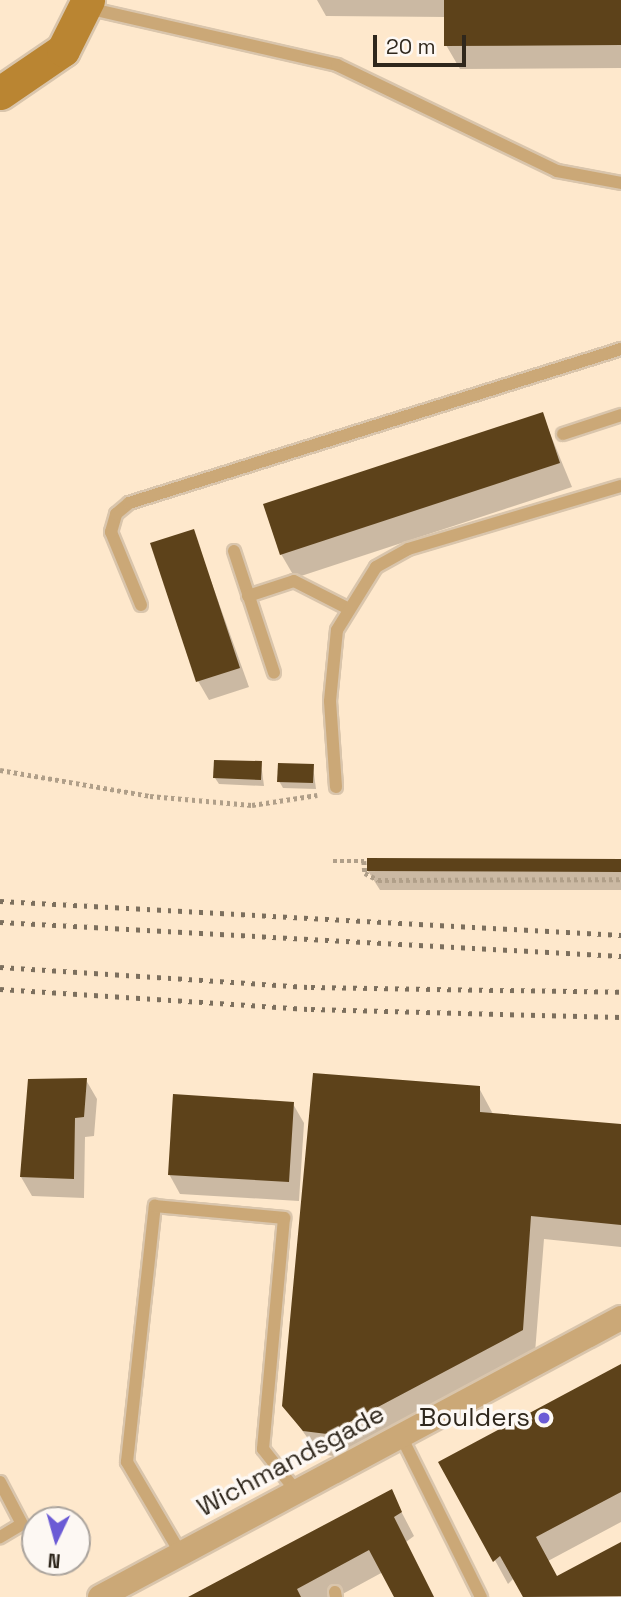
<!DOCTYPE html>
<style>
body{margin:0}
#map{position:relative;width:621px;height:1597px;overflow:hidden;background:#fee8cc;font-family:"Space Grotesk",sans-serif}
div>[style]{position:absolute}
.shadow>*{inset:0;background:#0003}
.building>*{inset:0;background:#5d421a}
.path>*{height:4.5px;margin-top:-2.25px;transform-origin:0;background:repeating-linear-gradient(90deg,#b09f89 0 3.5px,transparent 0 7px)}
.roads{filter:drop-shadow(2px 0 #d9c5ac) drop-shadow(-2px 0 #d9c5ac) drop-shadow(0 2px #d9c5ac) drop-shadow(0 -2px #d9c5ac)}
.lane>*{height:12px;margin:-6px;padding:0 6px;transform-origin:6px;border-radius:6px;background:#cba877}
.street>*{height:24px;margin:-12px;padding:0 12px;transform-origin:12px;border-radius:12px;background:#cba877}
.secondary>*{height:33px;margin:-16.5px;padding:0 16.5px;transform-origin:16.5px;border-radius:16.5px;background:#ba8532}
.rail>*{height:5px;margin-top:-2.5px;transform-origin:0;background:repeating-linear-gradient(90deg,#7c6f5d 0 3.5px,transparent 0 10.5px)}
.dots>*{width:19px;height:19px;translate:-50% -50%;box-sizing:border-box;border:4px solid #fdf8f3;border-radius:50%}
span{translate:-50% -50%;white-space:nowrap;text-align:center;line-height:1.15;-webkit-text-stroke:7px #fdf8f3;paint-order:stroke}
.poi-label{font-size:26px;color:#2f271c}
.right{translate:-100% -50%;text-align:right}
.street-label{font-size:26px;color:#2f271c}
.north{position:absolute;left:21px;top:1506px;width:70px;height:70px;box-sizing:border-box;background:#fdf8f3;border:2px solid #aba49d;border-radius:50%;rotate:185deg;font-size:19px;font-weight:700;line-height:28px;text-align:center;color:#2f271c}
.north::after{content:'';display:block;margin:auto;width:24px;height:32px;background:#6b5bd5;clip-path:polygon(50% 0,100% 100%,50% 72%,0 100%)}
.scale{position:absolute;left:373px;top:35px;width:93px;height:32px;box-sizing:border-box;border:4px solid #2f271c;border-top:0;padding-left:9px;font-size:21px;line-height:24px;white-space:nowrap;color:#2f271c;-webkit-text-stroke:5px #fdf8f3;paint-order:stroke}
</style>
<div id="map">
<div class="shadow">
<i style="clip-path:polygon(317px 0,621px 0,621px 68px,460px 69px,446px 45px,446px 17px,326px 16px)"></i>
<i style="clip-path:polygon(542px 414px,572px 487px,295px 578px,281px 554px)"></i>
<i style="clip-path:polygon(193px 531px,249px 687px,209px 700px,198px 681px)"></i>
<i style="clip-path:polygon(261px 763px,264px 786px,219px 784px,215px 778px)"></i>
<i style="clip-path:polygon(313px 766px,316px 789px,283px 788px,279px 781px)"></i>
<i style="clip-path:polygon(621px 860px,621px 890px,380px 890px,368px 871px)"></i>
<i style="clip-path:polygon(86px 1080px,97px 1099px,94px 1136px,85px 1137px,84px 1198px,32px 1196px,21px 1177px)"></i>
<i style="clip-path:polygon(479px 1088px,493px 1114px,621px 1126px,621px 1247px,544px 1239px,535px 1353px,341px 1457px,319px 1454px,284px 1405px)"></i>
<i style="clip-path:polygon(293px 1104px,304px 1123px,299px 1201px,180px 1194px,169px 1174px)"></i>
<i style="clip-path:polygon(621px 1366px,621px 1522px,548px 1561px,557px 1578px,621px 1544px,621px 1597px,523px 1597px,514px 1578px,508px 1584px,441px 1462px)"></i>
<i style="clip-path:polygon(391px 1492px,414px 1536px,406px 1542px,434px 1597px,396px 1597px,383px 1572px,337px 1597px,192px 1597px)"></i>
</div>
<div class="building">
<i style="clip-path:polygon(444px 0,621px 0,621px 45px,444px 46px)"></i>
<i style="clip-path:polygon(543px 412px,560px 463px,280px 555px,263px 504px)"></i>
<i style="clip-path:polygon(194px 529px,240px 668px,196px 682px,150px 543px)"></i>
<i style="clip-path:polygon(214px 760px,262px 761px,261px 780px,213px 778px)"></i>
<i style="clip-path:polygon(278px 763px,314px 764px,313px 783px,277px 782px)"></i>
<i style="clip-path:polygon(367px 858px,621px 859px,621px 872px,367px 871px)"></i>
<i style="clip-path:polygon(313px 1073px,480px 1086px,480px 1112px,621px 1124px,621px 1225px,531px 1216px,523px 1330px,327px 1434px,303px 1431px,282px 1406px)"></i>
<i style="clip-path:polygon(87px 1078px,84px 1117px,75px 1118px,74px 1179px,20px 1177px,28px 1079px)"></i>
<i style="clip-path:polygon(173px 1094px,294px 1102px,289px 1182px,168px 1175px)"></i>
<i style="clip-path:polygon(621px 1364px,621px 1492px,536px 1537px,557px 1576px,621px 1542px,621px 1596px,523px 1597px,500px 1556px,493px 1562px,438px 1462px)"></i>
<i style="clip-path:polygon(392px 1489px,402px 1512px,394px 1517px,434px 1597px,394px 1597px,369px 1550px,297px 1589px,301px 1597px,188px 1597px)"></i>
</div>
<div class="path">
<i style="left:0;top:770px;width:152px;rotate:9.8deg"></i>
<i style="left:150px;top:796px;width:102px;rotate:5deg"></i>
<i style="left:252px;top:805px;width:66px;rotate:-8.7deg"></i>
<i style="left:333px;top:861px;width:31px"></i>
<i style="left:364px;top:861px;width:12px;rotate:85deg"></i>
<i style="left:365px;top:873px;width:15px;rotate:28deg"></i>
<i style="left:378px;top:880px;width:243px;rotate:-0.2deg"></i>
</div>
<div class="roads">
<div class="lane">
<i style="left:87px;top:8px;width:256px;rotate:12.8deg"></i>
<i style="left:337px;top:65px;width:244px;rotate:25.7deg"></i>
<i style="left:557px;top:171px;width:65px;rotate:10.6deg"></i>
<i style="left:563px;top:434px;width:61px;rotate:-18.1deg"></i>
<i style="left:234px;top:551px;width:128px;rotate:71.8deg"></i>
<i style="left:248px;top:596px;width:48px;rotate:-18.1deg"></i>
<i style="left:294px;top:581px;width:62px;rotate:27deg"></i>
<i style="left:141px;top:605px;width:79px;rotate:-112.3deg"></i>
<i style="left:111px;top:532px;width:19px;rotate:-74deg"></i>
<i style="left:116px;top:514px;width:17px;rotate:-40deg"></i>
<i style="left:129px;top:503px;width:516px;rotate:-17.38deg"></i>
<i style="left:336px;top:787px;width:86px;rotate:-94deg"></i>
<i style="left:330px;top:701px;width:71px;rotate:-84.4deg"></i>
<i style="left:337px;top:630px;width:74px;rotate:-58.2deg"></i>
<i style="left:376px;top:567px;width:37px;rotate:-29deg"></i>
<i style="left:408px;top:549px;width:222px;rotate:-16.5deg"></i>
<i style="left:401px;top:1436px;width:180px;rotate:63.6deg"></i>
<i style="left:0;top:1482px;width:47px;rotate:62.4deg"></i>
<i style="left:22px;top:1524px;width:26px;rotate:149deg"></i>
<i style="left:181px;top:1554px;width:107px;rotate:-120.4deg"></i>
<i style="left:127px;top:1462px;width:258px;rotate:-83.8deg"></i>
<i style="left:155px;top:1206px;width:130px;rotate:5.3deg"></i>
<i style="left:284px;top:1218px;width:232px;rotate:95.2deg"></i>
<i style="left:263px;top:1449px;width:55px;rotate:51.7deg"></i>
<i style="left:335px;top:1592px;width:5px;rotate:79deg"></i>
</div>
<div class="street">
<i style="left:100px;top:1597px;width:591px;rotate:-28.17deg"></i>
</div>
<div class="secondary">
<i style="left:0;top:93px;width:76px;rotate:-34.3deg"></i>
<i style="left:63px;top:50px;width:56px;rotate:-63.4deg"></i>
</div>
</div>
<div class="rail">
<i style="left:0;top:901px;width:622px;rotate:3.13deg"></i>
<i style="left:0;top:922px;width:622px;rotate:3.13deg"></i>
<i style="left:0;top:967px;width:312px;rotate:3.7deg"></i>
<i style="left:311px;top:987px;width:310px;rotate:0.9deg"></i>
<i style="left:0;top:989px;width:312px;rotate:3.7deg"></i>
<i style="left:311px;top:1009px;width:310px;rotate:1.5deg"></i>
</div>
<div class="dots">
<i style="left:544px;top:1418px;background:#6b5bd5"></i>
</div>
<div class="poi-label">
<span class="right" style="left:530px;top:1418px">Boulders</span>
</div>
<div class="street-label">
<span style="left:291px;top:1461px;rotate:-28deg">Wichmandsgade</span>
</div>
<div class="north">N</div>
<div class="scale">20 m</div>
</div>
